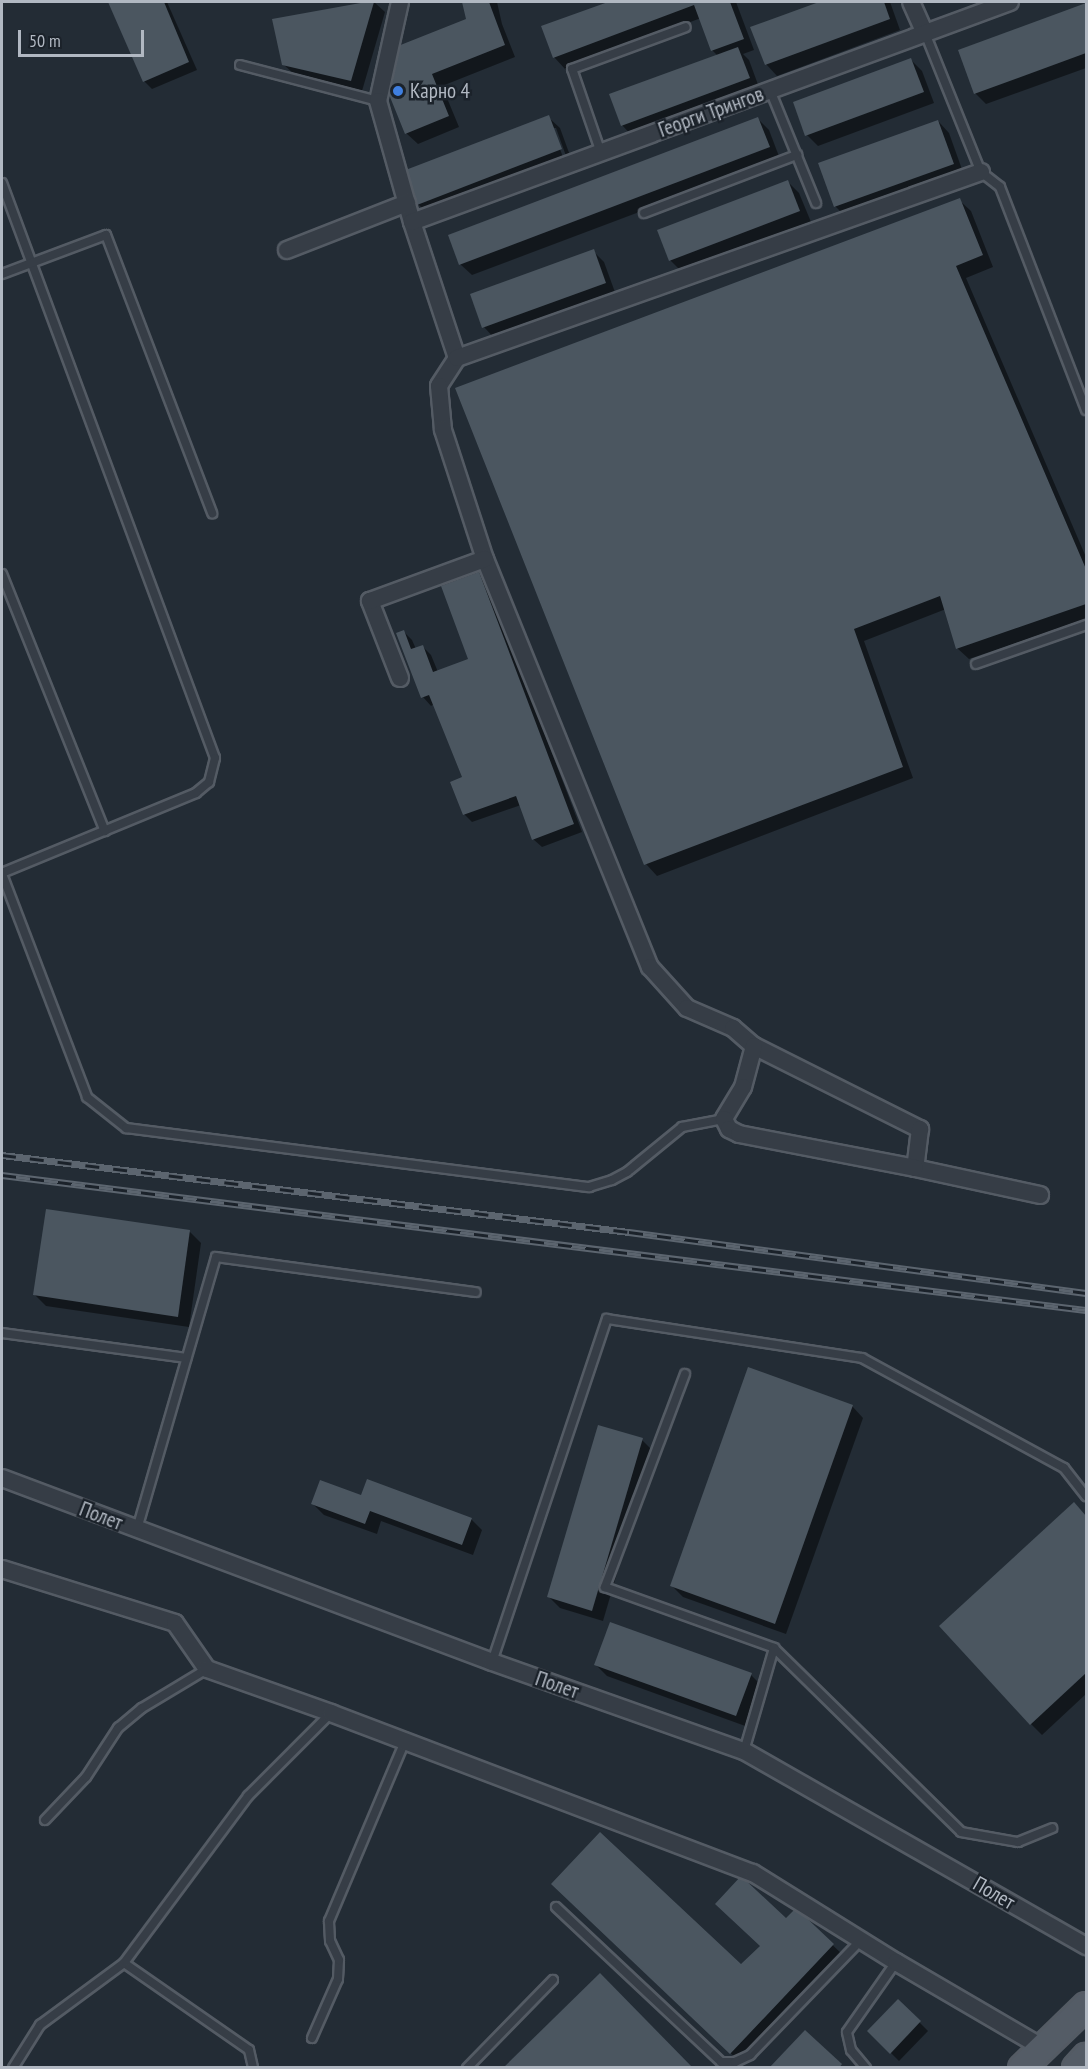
<!DOCTYPE html>
<meta charset="utf-8">
<style>
body{margin:0}
#map{position:relative;width:1088px;height:2069px;overflow:hidden;background:#232c35;font-family:"PT Sans Narrow",sans-serif}
div>[style]{position:absolute}
.shadow>*{inset:0;background:#0007}
.building>*{inset:0;background:#4b5660}
.roads{filter:drop-shadow(2px 0 #545b64) drop-shadow(-2px 0 #545b64) drop-shadow(0 2px #545b64) drop-shadow(0 -2px #545b64)}
.service>*{height:8px;margin:-4px;padding:0 4px;transform-origin:4px;border-radius:4px;background:#363d46}
.minor>*{height:16px;margin:-8px;padding:0 8px;transform-origin:8px;border-radius:8px;background:#363d46}
.primary>*{height:26px;margin:-13px;padding:0 13px;transform-origin:13px;border-radius:13px;background:#545c66}
.rail>*{height:7px;margin-top:-3.5px;transform-origin:0;background:repeating-linear-gradient(90deg,#1b222a 0 14px,#5c656f 0 28px);box-sizing:border-box;border-block:2px solid #5c656f}
.dots>*{width:16px;height:16px;translate:-50% -50%;box-sizing:border-box;border:3px solid #1b222a;border-radius:50%}
span{translate:-50% -50%;white-space:nowrap;text-align:center;line-height:1.15;-webkit-text-stroke:5px #1b222a;paint-order:stroke}
.poi-label{font-size:21px;color:#b1b8c2}
.left{translate:0 -50%;text-align:left}
.street-label{font-size:21px;color:#b1b8c2}
.frame{position:absolute;inset:0;border:3px solid #b1b8c2;pointer-events:none}
.scale{position:absolute;left:18px;top:30px;width:126px;height:27px;box-sizing:border-box;border:3px solid #b1b8c2;border-top:0;padding-left:8px;font-size:18px;line-height:21px;white-space:nowrap;color:#b1b8c2;-webkit-text-stroke:4px #1b222a;paint-order:stroke}
</style>
<div id="map">
<div class="shadow">
<i style="clip-path:polygon(110px 2px,167px 2px,197px 70px,152px 89px,144px 81px)"></i>
<i style="clip-path:polygon(374px 2px,385px 12px,362px 91px,295px 75px,283px 64px,273px 20px)"></i>
<i style="clip-path:polygon(464px 2px,497px 2px,502px 24px,515px 57px,442px 86px,459px 127px,418px 144px,406px 133px,390px 92px,468px 20px)"></i>
<i style="clip-path:polygon(612px 2px,736px 2px,754px 50px,743px 54px,749px 60px,760px 90px,633px 137px,622px 125px,718px 56px,712px 50px,701px 18px,565px 69px,554px 57px,543px 27px)"></i>
<i style="clip-path:polygon(823px 2px,890px 2px,900px 30px,777px 76px,766px 64px,752px 28px)"></i>
<i style="clip-path:polygon(1086px 5px,1086px 68px,986px 104px,975px 93px,960px 51px)"></i>
<i style="clip-path:polygon(911px 60px,922px 71px,934px 103px,818px 146px,807px 135px)"></i>
<i style="clip-path:polygon(evenodd,548px 117px,560px 128px,572px 161px,429px 215px,418px 204px,548px 117px,552px 128px,556px 128px,566px 156px,563px 157px,552px 128px)"></i>
<i style="clip-path:polygon(758px 119px,769px 130px,780px 159px,472px 275px,460px 264px)"></i>
<i style="clip-path:polygon(938px 121px,949px 133px,964px 175px,846px 217px,835px 206px)"></i>
<i style="clip-path:polygon(788px 182px,799px 193px,811px 222px,682px 272px,670px 260px)"></i>
<i style="clip-path:polygon(959px 200px,971px 211px,993px 267px,966px 278px,1086px 557px,1086px 619px,969px 659px,957px 648px,946px 609px,864px 641px,913px 778px,657px 876px,646px 864px,457px 389px)"></i>
<i style="clip-path:polygon(593px 251px,604px 262px,616px 295px,495px 339px,484px 327px,472px 295px)"></i>
<i style="clip-path:polygon(479px 573px,487px 582px,582px 832px,542px 847px,533px 839px,521px 805px,472px 822px,464px 814px,464px 778px,434px 704px,431px 706px,423px 697px,404px 632px,412px 640px,416px 649px,423px 647px,431px 655px,438px 672px,470px 659px)"></i>
<i style="clip-path:polygon(190px 1232px,201px 1243px,189px 1327px,46px 1306px,35px 1295px)"></i>
<i style="clip-path:polygon(852px 1406px,863px 1418px,786px 1634px,683px 1597px,672px 1586px)"></i>
<i style="clip-path:polygon(642px 1440px,653px 1451px,603px 1621px,560px 1608px,549px 1597px)"></i>
<i style="clip-path:polygon(362px 1497px,471px 1519px,482px 1530px,473px 1555px,381px 1521px,377px 1534px,324px 1515px,313px 1504px)"></i>
<i style="clip-path:polygon(1074px 1504px,1086px 1517px,1086px 1694px,1042px 1735px,1031px 1724px)"></i>
<i style="clip-path:polygon(596px 1665px,751px 1675px,762px 1686px,748px 1727px,607px 1676px)"></i>
<i style="clip-path:polygon(564px 1895px,741px 1966px,796px 1910px,844px 1956px,742px 2064px)"></i>
<i style="clip-path:polygon(898px 2001px,928px 2031px,899px 2061px,869px 2031px)"></i>
</div>
<div class="building">
<i style="clip-path:polygon(108px 2px,164px 2px,189px 62px,143px 82px)"></i>
<i style="clip-path:polygon(366px 2px,374px 2px,351px 81px,282px 65px,272px 19px)"></i>
<i style="clip-path:polygon(462px 2px,489px 2px,505px 45px,432px 74px,449px 116px,405px 134px,388px 92px,398px 46px,466px 19px)"></i>
<i style="clip-path:polygon(608px 2px,730px 2px,744px 39px,711px 51px,694px 5px,553px 58px,541px 26px)"></i>
<i style="clip-path:polygon(819px 2px,884px 2px,890px 19px,765px 65px,750px 27px)"></i>
<i style="clip-path:polygon(1086px 3px,1086px 53px,974px 94px,958px 50px)"></i>
<i style="clip-path:polygon(738px 47px,750px 78px,621px 126px,609px 94px)"></i>
<i style="clip-path:polygon(911px 58px,924px 92px,805px 136px,793px 102px)"></i>
<i style="clip-path:polygon(549px 115px,562px 149px,417px 205px,403px 171px)"></i>
<i style="clip-path:polygon(758px 117px,770px 147px,459px 265px,448px 235px)"></i>
<i style="clip-path:polygon(938px 120px,954px 164px,834px 207px,818px 163px)"></i>
<i style="clip-path:polygon(788px 180px,800px 211px,669px 261px,657px 230px)"></i>
<i style="clip-path:polygon(960px 198px,983px 255px,956px 266px,1086px 569px,1086px 604px,956px 649px,940px 596px,854px 629px,903px 767px,644px 865px,455px 388px)"></i>
<i style="clip-path:polygon(594px 249px,606px 283px,482px 328px,470px 294px)"></i>
<i style="clip-path:polygon(479px 572px,574px 824px,532px 840px,516px 796px,463px 815px,450px 782px,462px 777px,429px 695px,421px 698px,396px 633px,404px 630px,411px 649px,423px 645px,433px 672px,468px 659px,441px 586px)"></i>
<i style="clip-path:polygon(46px 1209px,190px 1230px,178px 1317px,33px 1295px)"></i>
<i style="clip-path:polygon(748px 1367px,853px 1405px,775px 1624px,670px 1586px)"></i>
<i style="clip-path:polygon(598px 1425px,643px 1438px,592px 1611px,547px 1597px)"></i>
<i style="clip-path:polygon(367px 1479px,472px 1518px,462px 1545px,370px 1511px,365px 1524px,311px 1504px,320px 1480px,361px 1495px)"></i>
<i style="clip-path:polygon(1074px 1502px,1086px 1516px,1086px 1673px,1030px 1725px,939px 1626px)"></i>
<i style="clip-path:polygon(610px 1622px,752px 1673px,736px 1716px,594px 1665px)"></i>
<i style="clip-path:polygon(600px 1832px,741px 1964px,760px 1946px,715px 1904px,741px 1876px,786px 1918px,796px 1908px,834px 1944px,730px 2054px,551px 1884px)"></i>
<i style="clip-path:polygon(600px 1973px,693px 2068px,503px 2068px)"></i>
<i style="clip-path:polygon(898px 1999px,921px 2021px,890px 2054px,867px 2031px)"></i>
<i style="clip-path:polygon(805px 2030px,842px 2064px,839px 2068px,769px 2068px)"></i>
</div>
<div class="roads">
<div class="service">
<i style="left:925px;top:33px;width:150px;rotate:68.1deg"></i>
<i style="left:981px;top:172px;width:24px;rotate:38deg"></i>
<i style="left:1000px;top:187px;width:239px;rotate:68.9deg"></i>
<i style="left:240px;top:65px;width:143px;rotate:14.6deg"></i>
<i style="left:770px;top:90px;width:122px;rotate:67.8deg"></i>
<i style="left:601px;top:153px;width:89px;rotate:-109deg"></i>
<i style="left:572px;top:69px;width:121px;rotate:-20.2deg"></i>
<i style="left:2px;top:183px;width:613px;rotate:69.67deg"></i>
<i style="left:215px;top:758px;width:25px;rotate:104deg"></i>
<i style="left:209px;top:782px;width:17px;rotate:140deg"></i>
<i style="left:196px;top:793px;width:210px;rotate:157.6deg"></i>
<i style="left:644px;top:213px;width:164px;rotate:-20.8deg"></i>
<i style="left:2px;top:274px;width:111px;rotate:-20.6deg"></i>
<i style="left:106px;top:235px;width:298px;rotate:69.1deg"></i>
<i style="left:2px;top:574px;width:277px;rotate:68.2deg"></i>
<i style="left:976px;top:664px;width:117px;rotate:-19.5deg"></i>
<i style="left:2px;top:874px;width:239px;rotate:69.1deg"></i>
<i style="left:87px;top:1097px;width:50px;rotate:38.5deg"></i>
<i style="left:126px;top:1128px;width:467px;rotate:7.3deg"></i>
<i style="left:589px;top:1187px;width:24px;rotate:-17deg"></i>
<i style="left:612px;top:1180px;width:17px;rotate:-28deg"></i>
<i style="left:627px;top:1172px;width:71px;rotate:-39.3deg"></i>
<i style="left:682px;top:1127px;width:43px;rotate:-10.8deg"></i>
<i style="left:2px;top:1333px;width:186px;rotate:7.7deg"></i>
<i style="left:685px;top:1374px;width:228px;rotate:110.6deg"></i>
<i style="left:605px;top:1587px;width:180px;rotate:19.8deg"></i>
<i style="left:774px;top:1648px;width:107px;rotate:106.2deg"></i>
<i style="left:137px;top:1529px;width:283px;rotate:-73.8deg"></i>
<i style="left:216px;top:1257px;width:262px;rotate:7.7deg"></i>
<i style="left:774px;top:1648px;width:262px;rotate:44.5deg"></i>
<i style="left:961px;top:1832px;width:58px;rotate:10deg"></i>
<i style="left:1018px;top:1842px;width:37px;rotate:-22deg"></i>
<i style="left:492px;top:1662px;width:362px;rotate:-71.5deg"></i>
<i style="left:607px;top:1319px;width:258px;rotate:8.7deg"></i>
<i style="left:862px;top:1358px;width:230px;rotate:28.6deg"></i>
<i style="left:1064px;top:1468px;width:36px;rotate:52deg"></i>
<i style="left:45px;top:1820px;width:59px;rotate:-46.4deg"></i>
<i style="left:86px;top:1777px;width:59px;rotate:-56.9deg"></i>
<i style="left:118px;top:1728px;width:31px;rotate:-40deg"></i>
<i style="left:142px;top:1708px;width:76px;rotate:-31deg"></i>
<i style="left:556px;top:1907px;width:226px;rotate:43.2deg"></i>
<i style="left:721px;top:2062px;width:14px"></i>
<i style="left:735px;top:2062px;width:17px;rotate:-25deg"></i>
<i style="left:750px;top:2055px;width:160px;rotate:-46deg"></i>
<i style="left:124px;top:1963px;width:152px;rotate:34.8deg"></i>
<i style="left:249px;top:2050px;width:18px;rotate:77deg"></i>
<i style="left:312px;top:2038px;width:64px;rotate:-66.2deg"></i>
<i style="left:338px;top:1979px;width:19px;rotate:-87deg"></i>
<i style="left:339px;top:1960px;width:21px;rotate:-115deg"></i>
<i style="left:330px;top:1941px;width:20px;rotate:-93deg"></i>
<i style="left:329px;top:1921px;width:195px;rotate:-67.1deg"></i>
<i style="left:13px;top:2068px;width:51px;rotate:-57.9deg"></i>
<i style="left:40px;top:2025px;width:104px;rotate:-36.4deg"></i>
<i style="left:124px;top:1963px;width:208px;rotate:-53.4deg"></i>
<i style="left:248px;top:1796px;width:117px;rotate:-45deg"></i>
<i style="left:467px;top:2068px;width:123px;rotate:-45.7deg"></i>
<i style="left:866px;top:2068px;width:23px;rotate:-130deg"></i>
<i style="left:851px;top:2050px;width:18px;rotate:-103deg"></i>
<i style="left:847px;top:2032px;width:85px;rotate:-55deg"></i>
</div>
<div class="minor">
<i style="left:400px;top:2px;width:101px;rotate:102.5deg"></i>
<i style="left:378px;top:101px;width:126px;rotate:74.3deg"></i>
<i style="left:412px;top:222px;width:143px;rotate:71.7deg"></i>
<i style="left:457px;top:358px;width:33px;rotate:123deg"></i>
<i style="left:439px;top:386px;width:44px;rotate:84.8deg"></i>
<i style="left:443px;top:430px;width:136px;rotate:72deg"></i>
<i style="left:485px;top:559px;width:440px;rotate:68deg"></i>
<i style="left:650px;top:967px;width:55px;rotate:47.9deg"></i>
<i style="left:687px;top:1008px;width:50px;rotate:23.5deg"></i>
<i style="left:733px;top:1028px;width:28px;rotate:41deg"></i>
<i style="left:754px;top:1046px;width:186px;rotate:26.6deg"></i>
<i style="left:920px;top:1129px;width:39px;rotate:97deg"></i>
<i style="left:915px;top:1168px;width:128px;rotate:12.2deg"></i>
<i style="left:911px;top:2px;width:34px;rotate:66deg"></i>
<i style="left:412px;top:222px;width:637px;rotate:-20.2deg"></i>
<i style="left:287px;top:250px;width:129px;rotate:-21.4deg"></i>
<i style="left:457px;top:358px;width:556px;rotate:-19.54deg"></i>
<i style="left:400px;top:678px;width:83px;rotate:-111.3deg"></i>
<i style="left:370px;top:601px;width:122px;rotate:-20.1deg"></i>
<i style="left:754px;top:1046px;width:42px;rotate:105deg"></i>
<i style="left:743px;top:1087px;width:37px;rotate:121deg"></i>
<i style="left:724px;top:1119px;width:11px;rotate:63deg"></i>
<i style="left:729px;top:1129px;width:11px;rotate:27deg"></i>
<i style="left:739px;top:1134px;width:179px;rotate:10.9deg"></i>
<i style="left:2px;top:1478px;width:523px;rotate:20.58deg"></i>
<i style="left:492px;top:1662px;width:267px;rotate:19.5deg"></i>
<i style="left:744px;top:1751px;width:394px;rotate:29.7deg"></i>
<i style="left:2px;top:1569px;width:181px;rotate:17.3deg"></i>
<i style="left:175px;top:1623px;width:56px;rotate:55.2deg"></i>
<i style="left:207px;top:1669px;width:132px;rotate:19.5deg"></i>
<i style="left:331px;top:1713px;width:451px;rotate:20.8deg"></i>
<i style="left:753px;top:1873px;width:168px;rotate:31.9deg"></i>
<i style="left:896px;top:1962px;width:170px;rotate:30.3deg"></i>
</div>
<div class="primary">
<i style="left:1022px;top:2068px;width:89px;rotate:-44.1deg"></i>
<i style="left:1076px;top:2068px;width:15px;rotate:-48deg"></i>
</div>
</div>
<div class="rail">
<i style="left:2px;top:1155px;width:632px;rotate:7deg"></i>
<i style="left:629px;top:1232px;width:461px;rotate:7.6deg"></i>
<i style="left:2px;top:1175px;width:1092px;rotate:7.1deg"></i>
</div>
<div class="dots">
<i style="left:398px;top:91px;background:#3f7fe0"></i>
</div>
<div class="poi-label">
<span class="left" style="left:410px;top:91px">Карно 4</span>
</div>
<div class="street-label">
<span style="left:711px;top:112px;rotate:-20deg">Георги Трингов</span>
<span style="left:101px;top:1516px;rotate:21deg">Полет</span>
<span style="left:557px;top:1685px;rotate:19deg">Полет</span>
<span style="left:994px;top:1893px;rotate:30deg">Полет</span>
</div>
<div class="frame"></div>
<div class="scale">50 m</div>
</div>
